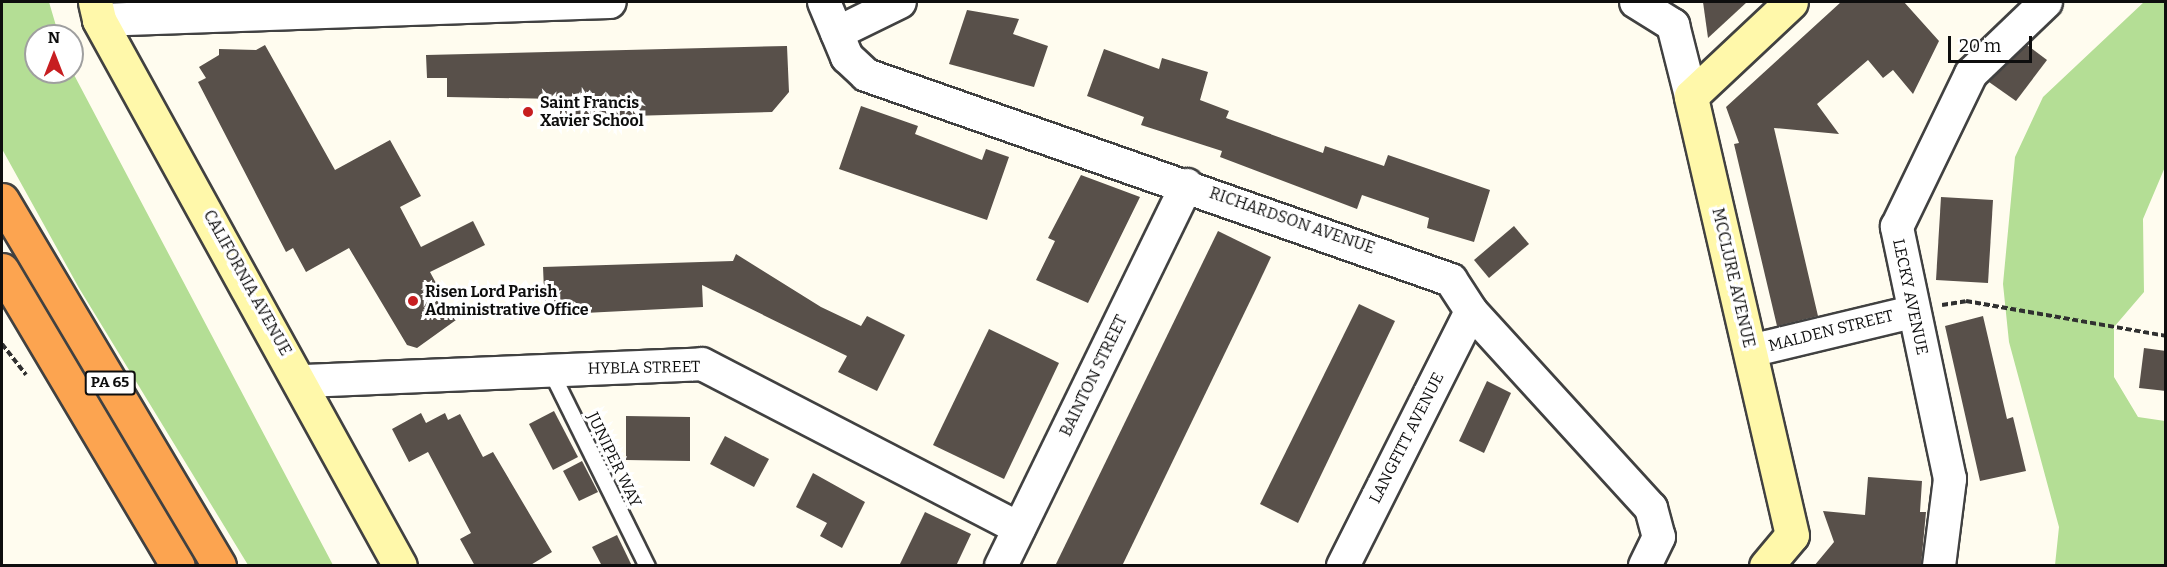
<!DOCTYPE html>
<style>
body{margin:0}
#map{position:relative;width:2167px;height:567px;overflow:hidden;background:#fffcef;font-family:Bitter,serif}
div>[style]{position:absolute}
.forest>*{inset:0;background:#b4de95}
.building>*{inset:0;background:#58504a}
.path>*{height:4px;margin-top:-2px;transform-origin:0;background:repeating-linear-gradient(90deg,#303030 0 6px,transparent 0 9px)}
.roads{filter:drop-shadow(2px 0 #414141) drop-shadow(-2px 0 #414141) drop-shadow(0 2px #414141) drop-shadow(0 -2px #414141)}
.lane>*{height:15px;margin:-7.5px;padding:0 7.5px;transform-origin:7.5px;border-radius:7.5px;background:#fff}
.street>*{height:32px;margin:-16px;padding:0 16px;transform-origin:16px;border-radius:16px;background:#fff}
.secondary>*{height:33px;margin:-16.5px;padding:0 16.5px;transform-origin:16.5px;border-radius:16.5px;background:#fff8aa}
.highway>*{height:33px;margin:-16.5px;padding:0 16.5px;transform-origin:16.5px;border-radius:16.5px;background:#fca450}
.dots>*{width:16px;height:16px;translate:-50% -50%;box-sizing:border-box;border:3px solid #fff;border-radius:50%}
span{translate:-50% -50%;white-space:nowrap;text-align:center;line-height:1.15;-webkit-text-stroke:6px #fff;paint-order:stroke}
.shield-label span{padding:2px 4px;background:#fff;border:2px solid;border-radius:4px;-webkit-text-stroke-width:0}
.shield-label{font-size:15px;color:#0e0e0e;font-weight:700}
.poi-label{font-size:16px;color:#0e0e0e;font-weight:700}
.left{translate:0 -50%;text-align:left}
.street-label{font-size:16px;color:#0e0e0e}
.frame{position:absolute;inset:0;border:3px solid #0e0e0e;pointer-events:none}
.north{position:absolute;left:24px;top:24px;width:60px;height:60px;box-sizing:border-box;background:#fff;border:2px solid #9f9f9f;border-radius:50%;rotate:0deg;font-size:16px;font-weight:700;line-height:24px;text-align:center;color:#0e0e0e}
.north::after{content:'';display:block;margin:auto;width:21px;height:27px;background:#c71e21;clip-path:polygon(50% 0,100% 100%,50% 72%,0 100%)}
.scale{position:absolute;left:1948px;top:36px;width:84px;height:27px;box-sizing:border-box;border:3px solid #0e0e0e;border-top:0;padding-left:8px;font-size:18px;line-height:21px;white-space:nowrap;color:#0e0e0e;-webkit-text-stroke:4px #fff;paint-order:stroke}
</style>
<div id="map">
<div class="forest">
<i style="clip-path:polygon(2px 2px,49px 2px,59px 36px,36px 36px,36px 72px,72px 71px,333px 565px,248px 565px,79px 288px,2px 149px)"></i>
<i style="clip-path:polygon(2144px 2px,2165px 2px,2165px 167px,2143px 219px,2144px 292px,2114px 327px,2114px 377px,2138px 417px,2165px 421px,2165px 565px,2055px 565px,2059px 527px,2009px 342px,2003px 284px,2015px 157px,2043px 97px)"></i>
</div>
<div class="building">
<i style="clip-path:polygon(1703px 2px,1747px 2px,1708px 38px)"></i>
<i style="clip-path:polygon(1841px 2px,1904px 2px,1939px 41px,1913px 94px,1893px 70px,1883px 78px,1868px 60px,1817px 104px,1839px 134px,1774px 128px,1818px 316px,1777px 326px,1734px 144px,1739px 143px,1726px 107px)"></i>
<i style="clip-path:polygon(967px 10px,1019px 19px,1013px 34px,1048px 46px,1034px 87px,949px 64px)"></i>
<i style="clip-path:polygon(265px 45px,335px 170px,390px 140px,421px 196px,400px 207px,421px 247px,473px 221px,485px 245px,430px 272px,456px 320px,417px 348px,407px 345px,349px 248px,306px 272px,293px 248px,286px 252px,198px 82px,206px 78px,199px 67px,219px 55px,219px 49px,256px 50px)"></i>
<i style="clip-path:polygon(2027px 45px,2047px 60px,2016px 101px,1989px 82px)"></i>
<i style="clip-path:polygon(787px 46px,789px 92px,772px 112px,559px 118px,558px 99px,447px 97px,447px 78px,427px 78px,426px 55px)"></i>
<i style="clip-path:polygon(1104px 49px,1159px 69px,1162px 58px,1208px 72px,1200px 100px,1229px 111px,1226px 118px,1323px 153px,1325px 146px,1384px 166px,1388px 155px,1490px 190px,1474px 242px,1427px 228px,1429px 218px,1362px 195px,1357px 209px,1220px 157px,1222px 151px,1141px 125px,1144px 117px,1087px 96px)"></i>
<i style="clip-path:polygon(861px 106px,918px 126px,915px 134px,982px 160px,986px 149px,1009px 157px,987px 220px,839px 169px)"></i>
<i style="clip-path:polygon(1081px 175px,1140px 197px,1088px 303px,1036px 280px,1055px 241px,1048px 238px)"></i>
<i style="clip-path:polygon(1941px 197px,1993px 200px,1988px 283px,1936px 280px)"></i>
<i style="clip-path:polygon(1514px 226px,1529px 244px,1489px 278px,1474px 260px)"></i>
<i style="clip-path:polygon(1218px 231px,1271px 257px,1255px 291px,1122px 566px,1055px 566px)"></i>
<i style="clip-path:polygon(736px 254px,821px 307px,861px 326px,867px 316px,905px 335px,877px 391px,838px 372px,847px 356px,702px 285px,703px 307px,545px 315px,543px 267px,733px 261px)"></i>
<i style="clip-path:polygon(1359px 304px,1395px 321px,1298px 523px,1260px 504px)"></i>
<i style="clip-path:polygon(1983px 316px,2007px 419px,2013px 417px,2026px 471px,1980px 481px,1945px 326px)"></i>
<i style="clip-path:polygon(989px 329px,1059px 363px,1004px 479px,933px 445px)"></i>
<i style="clip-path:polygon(2144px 348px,2166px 351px,2166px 391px,2139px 388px)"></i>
<i style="clip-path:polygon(1487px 381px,1511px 393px,1484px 453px,1459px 441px)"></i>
<i style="clip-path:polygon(554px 411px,578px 457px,553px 470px,529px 424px)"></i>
<i style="clip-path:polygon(421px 413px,426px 423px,445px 413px,448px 420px,460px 414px,483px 457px,493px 452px,552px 552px,529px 566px,475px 566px,460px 539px,471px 533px,428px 452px,409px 462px,392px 429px)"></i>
<i style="clip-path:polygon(626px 416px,690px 417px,690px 461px,626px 460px)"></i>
<i style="clip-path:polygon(725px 436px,769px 459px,754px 487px,710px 464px)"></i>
<i style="clip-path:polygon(582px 461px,598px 492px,579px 501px,563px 471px)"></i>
<i style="clip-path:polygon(813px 473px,865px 502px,842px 548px,820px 536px,827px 523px,796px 507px)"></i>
<i style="clip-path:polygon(1868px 477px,1922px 481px,1920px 512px,1926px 512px,1921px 566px,1814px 566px,1834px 542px,1823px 511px,1865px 515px)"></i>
<i style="clip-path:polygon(925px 512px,971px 534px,956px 566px,899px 566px)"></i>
<i style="clip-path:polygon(617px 535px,632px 566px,602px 566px,592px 547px)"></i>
</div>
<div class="path">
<i style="left:1942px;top:305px;width:24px;rotate:-9deg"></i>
<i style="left:1966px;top:301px;width:203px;rotate:9.9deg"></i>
<i style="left:2px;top:344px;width:39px;rotate:52deg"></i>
</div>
<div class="roads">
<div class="lane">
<i style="left:550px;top:370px;width:219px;rotate:63.7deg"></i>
</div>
<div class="street">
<i style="left:824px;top:2px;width:60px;rotate:67.3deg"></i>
<i style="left:847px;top:57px;width:26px;rotate:43deg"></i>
<i style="left:866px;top:75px;width:620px;rotate:19.31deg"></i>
<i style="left:1451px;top:280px;width:37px;rotate:57deg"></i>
<i style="left:1471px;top:311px;width:267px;rotate:47.6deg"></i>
<i style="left:1651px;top:508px;width:30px;rotate:75deg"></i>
<i style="left:1659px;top:537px;width:32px;rotate:116deg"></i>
<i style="left:1636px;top:2px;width:44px;rotate:31.9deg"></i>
<i style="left:1673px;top:25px;width:73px;rotate:75.8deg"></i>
<i style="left:99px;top:20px;width:511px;rotate:-2.02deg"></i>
<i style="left:837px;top:33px;width:70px;rotate:-26.2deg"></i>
<i style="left:1750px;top:351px;width:167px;rotate:-13.5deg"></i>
<i style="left:303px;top:381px;width:399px;rotate:-2.4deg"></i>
<i style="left:702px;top:364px;width:357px;rotate:27.4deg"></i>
<i style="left:1001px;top:566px;width:424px;rotate:-64deg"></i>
<i style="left:1343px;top:566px;width:285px;rotate:-63.3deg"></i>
<i style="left:1939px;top:566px;width:88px;rotate:-82.8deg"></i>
<i style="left:1950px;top:479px;width:258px;rotate:-101.9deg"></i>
<i style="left:1897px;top:227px;width:170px;rotate:-64.2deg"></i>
<i style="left:1971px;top:74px;width:104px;rotate:-43.8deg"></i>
</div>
<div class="secondary">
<i style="left:95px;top:2px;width:18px;rotate:77deg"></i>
<i style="left:99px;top:20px;width:623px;rotate:61.13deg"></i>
<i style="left:1766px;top:566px;width:40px;rotate:-50deg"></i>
<i style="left:1792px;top:535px;width:450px;rotate:-103deg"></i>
<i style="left:1691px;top:96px;width:137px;rotate:-43.2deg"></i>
</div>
<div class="highway">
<i style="left:2px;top:200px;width:425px;rotate:59.3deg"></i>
<i style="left:2px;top:270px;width:344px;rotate:59.3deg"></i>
</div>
</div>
<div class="dots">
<i style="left:528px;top:112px;background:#c71e21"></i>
<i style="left:413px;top:301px;background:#c71e21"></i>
</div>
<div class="shield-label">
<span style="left:110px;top:383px">PA 65</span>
</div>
<div class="poi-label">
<span class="left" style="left:540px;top:112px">Saint Francis<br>Xavier School</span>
<span class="left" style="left:425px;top:301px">Risen Lord Parish<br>Administrative Office</span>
</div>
<div class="street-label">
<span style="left:1292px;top:221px;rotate:19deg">RICHARDSON AVENUE</span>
<span style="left:1733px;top:278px;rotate:77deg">MCCLURE AVENUE</span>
<span style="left:247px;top:283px;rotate:61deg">CALIFORNIA AVENUE</span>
<span style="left:1910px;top:297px;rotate:78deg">LECKY AVENUE</span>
<span style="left:1831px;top:331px;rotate:-14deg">MALDEN STREET</span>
<span style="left:644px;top:368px;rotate:-1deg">HYBLA STREET</span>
<span style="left:1094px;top:376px;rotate:-64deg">BAINTON STREET</span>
<span style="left:1407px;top:438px;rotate:-63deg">LANGFITT AVENUE</span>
<span style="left:614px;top:460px;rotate:64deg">JUNIPER WAY</span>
</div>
<div class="frame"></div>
<div class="north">N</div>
<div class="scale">20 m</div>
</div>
